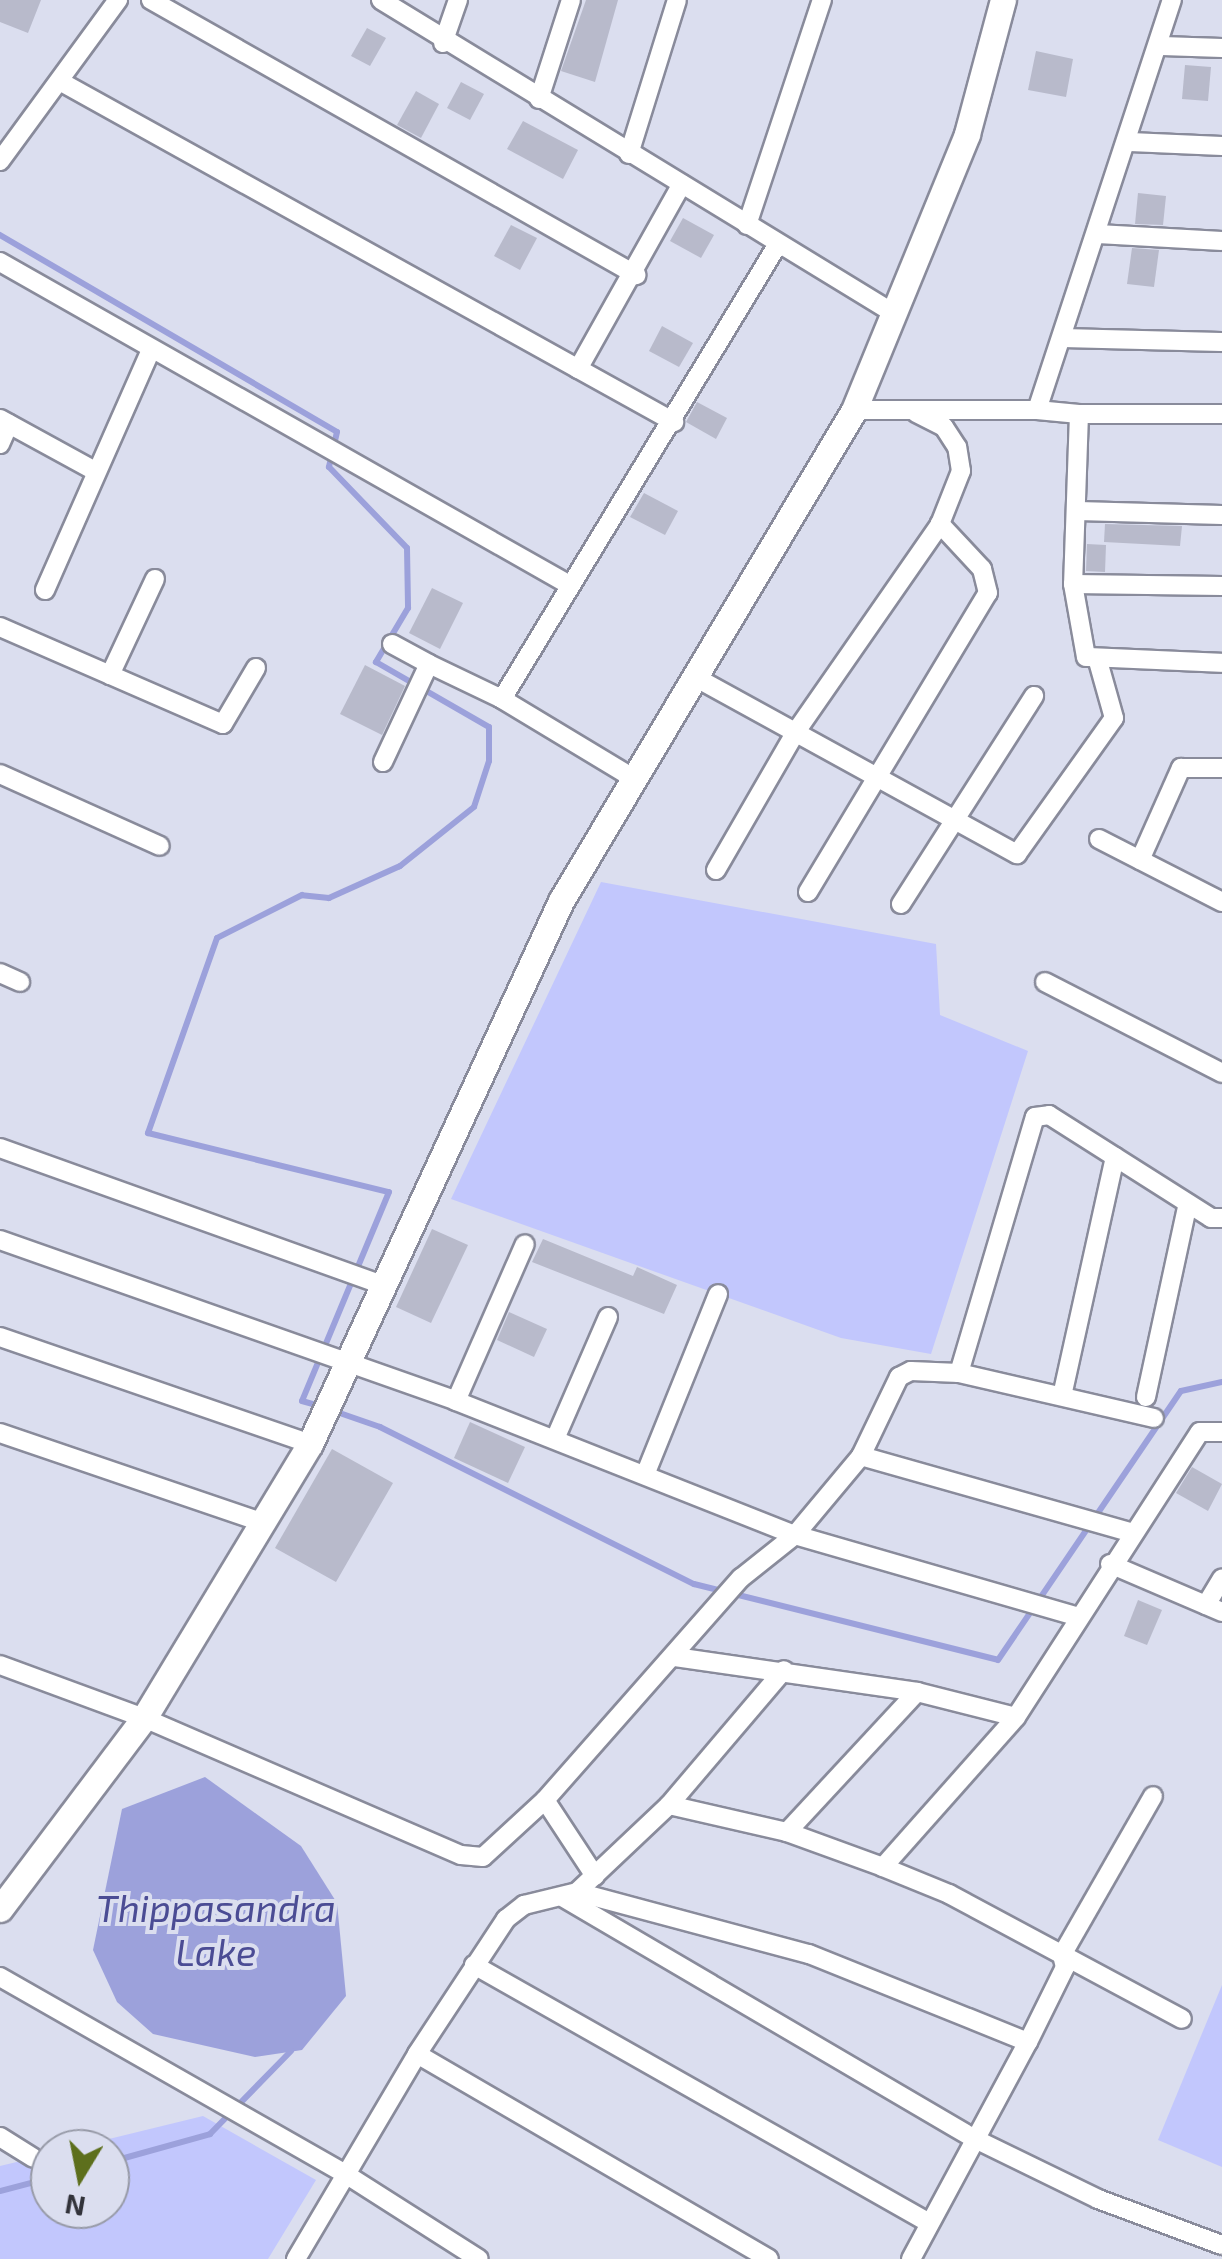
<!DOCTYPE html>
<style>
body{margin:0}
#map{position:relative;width:1222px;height:2259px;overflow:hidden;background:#dbdeef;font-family:"Exo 2",sans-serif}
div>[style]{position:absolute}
.green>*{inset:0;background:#c2c7fd}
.water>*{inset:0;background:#9ca1db}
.stream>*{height:6px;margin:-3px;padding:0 3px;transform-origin:3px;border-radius:3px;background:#9ca1db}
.building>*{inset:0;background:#b8bacb}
.roads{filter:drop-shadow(2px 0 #898b9b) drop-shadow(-2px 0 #898b9b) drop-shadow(0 2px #898b9b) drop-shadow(0 -2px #898b9b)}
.street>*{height:18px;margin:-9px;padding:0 9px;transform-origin:9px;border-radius:9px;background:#fff}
.secondary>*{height:25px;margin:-12.5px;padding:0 12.5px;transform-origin:12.5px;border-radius:12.5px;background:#fff}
span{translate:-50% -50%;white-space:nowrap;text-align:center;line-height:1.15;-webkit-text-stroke:8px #dbdeef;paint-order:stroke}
.water-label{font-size:38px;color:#4b4c94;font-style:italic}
.north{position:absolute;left:30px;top:2129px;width:100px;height:100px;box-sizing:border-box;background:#dbdeef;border:2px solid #979aa7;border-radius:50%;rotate:190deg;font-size:28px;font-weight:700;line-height:40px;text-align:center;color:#32333a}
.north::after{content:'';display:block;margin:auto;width:35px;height:45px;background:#5d6f1c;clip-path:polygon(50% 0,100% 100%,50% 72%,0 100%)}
</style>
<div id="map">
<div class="green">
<i style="clip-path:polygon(601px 882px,936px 944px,940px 1015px,1028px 1051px,931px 1354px,841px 1338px,451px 1199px)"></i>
<i style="clip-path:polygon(1222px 1985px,1222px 2167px,1158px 2140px)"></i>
<i style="clip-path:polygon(203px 2116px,316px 2180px,268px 2259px,0 2259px,0 2166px,50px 2154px,50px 2209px,110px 2209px,110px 2149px,68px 2149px)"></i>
</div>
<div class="water">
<i style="clip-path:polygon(205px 1777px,301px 1846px,337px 1903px,346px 1996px,302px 2050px,255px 2057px,153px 2034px,117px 2002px,93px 1950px,122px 1809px)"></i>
</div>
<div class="stream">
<i style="left:0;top:235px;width:390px;rotate:30.3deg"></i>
<i style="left:337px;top:432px;width:36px;rotate:103deg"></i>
<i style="left:329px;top:467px;width:112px;rotate:46.1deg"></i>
<i style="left:407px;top:548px;width:60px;rotate:89deg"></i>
<i style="left:408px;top:608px;width:63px;rotate:120.7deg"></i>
<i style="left:376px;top:662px;width:130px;rotate:29.9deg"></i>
<i style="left:489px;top:727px;width:34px;rotate:90deg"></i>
<i style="left:489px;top:761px;width:48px;rotate:108.1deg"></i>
<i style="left:474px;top:807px;width:95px;rotate:141.4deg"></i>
<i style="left:400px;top:866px;width:78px;rotate:155.7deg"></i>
<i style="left:329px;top:898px;width:27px;rotate:-174deg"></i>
<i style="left:302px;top:895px;width:95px;rotate:153.2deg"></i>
<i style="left:217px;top:938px;width:207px;rotate:109.5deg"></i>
<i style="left:148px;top:1133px;width:248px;rotate:13.8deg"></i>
<i style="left:389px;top:1192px;width:226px;rotate:112.6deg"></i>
<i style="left:302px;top:1401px;width:18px;rotate:16deg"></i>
<i style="left:331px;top:1410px;width:52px;rotate:19.1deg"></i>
<i style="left:380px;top:1427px;width:351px;rotate:26.6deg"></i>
<i style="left:694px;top:1584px;width:313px;rotate:14deg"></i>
<i style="left:998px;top:1660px;width:325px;rotate:-55.8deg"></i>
<i style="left:1181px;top:1391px;width:42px;rotate:-12.4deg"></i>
<i style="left:110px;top:2162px;width:104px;rotate:-15.6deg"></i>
<i style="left:210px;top:2134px;width:116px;rotate:-45.7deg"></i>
<i style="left:0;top:2191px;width:52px;rotate:-14.6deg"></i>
</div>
<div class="building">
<i style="clip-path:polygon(0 0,41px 0,28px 33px,0 22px)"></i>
<i style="clip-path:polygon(586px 0,618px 0,595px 82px,561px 71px)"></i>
<i style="clip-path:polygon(367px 28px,386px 38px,370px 66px,351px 56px)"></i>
<i style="clip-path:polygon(1036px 51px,1073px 59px,1066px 97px,1028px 90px)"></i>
<i style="clip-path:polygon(1185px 65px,1211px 67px,1208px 101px,1182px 99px)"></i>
<i style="clip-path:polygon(461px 82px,484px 94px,470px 120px,447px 108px)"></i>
<i style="clip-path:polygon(416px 91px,439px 104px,421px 138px,397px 125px)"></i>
<i style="clip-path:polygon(523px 121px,578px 150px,563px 179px,507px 149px)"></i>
<i style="clip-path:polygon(1138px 193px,1166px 196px,1163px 225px,1135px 224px)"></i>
<i style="clip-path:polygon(683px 218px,714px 235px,701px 258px,670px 241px)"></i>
<i style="clip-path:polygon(511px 225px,537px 238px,520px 270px,494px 256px)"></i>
<i style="clip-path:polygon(1132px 248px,1159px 250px,1154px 287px,1127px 284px)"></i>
<i style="clip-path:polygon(662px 326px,693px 343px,679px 367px,649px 351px)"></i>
<i style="clip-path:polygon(697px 402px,727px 418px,716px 439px,686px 422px)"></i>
<i style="clip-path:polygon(644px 493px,678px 511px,665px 535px,630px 517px)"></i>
<i style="clip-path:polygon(1105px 524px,1182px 526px,1180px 546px,1104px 542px)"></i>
<i style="clip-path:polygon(1087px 544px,1106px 545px,1105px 572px,1086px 571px)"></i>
<i style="clip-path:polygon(432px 588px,463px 603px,440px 649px,409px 633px)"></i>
<i style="clip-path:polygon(365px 665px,405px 686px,382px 735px,340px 714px)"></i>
<i style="clip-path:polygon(432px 1229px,468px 1245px,431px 1323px,396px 1307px)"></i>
<i style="clip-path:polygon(543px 1239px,633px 1276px,637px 1267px,677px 1285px,664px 1314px,532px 1262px)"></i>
<i style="clip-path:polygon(509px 1312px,547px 1329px,534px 1357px,497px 1340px)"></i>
<i style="clip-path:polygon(470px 1422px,525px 1447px,508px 1483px,454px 1458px)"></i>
<i style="clip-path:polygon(332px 1449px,393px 1483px,336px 1582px,275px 1548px)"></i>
<i style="clip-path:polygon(1192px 1467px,1222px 1484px,1208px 1511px,1176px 1493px)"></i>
<i style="clip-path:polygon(1138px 1600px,1162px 1610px,1147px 1645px,1124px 1636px)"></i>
</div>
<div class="roads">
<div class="street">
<i style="left:151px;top:0;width:558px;rotate:29.55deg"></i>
<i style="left:381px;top:0;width:602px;rotate:31.42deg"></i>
<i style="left:443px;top:43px;width:46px;rotate:-70.8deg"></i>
<i style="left:1162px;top:46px;width:60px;rotate:1.9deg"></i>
<i style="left:63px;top:83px;width:699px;rotate:29.02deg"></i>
<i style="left:539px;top:99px;width:104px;rotate:-72.1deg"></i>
<i style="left:1130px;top:142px;width:92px;rotate:2.5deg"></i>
<i style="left:629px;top:154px;width:161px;rotate:-72.7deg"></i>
<i style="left:0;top:161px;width:200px;rotate:-53.8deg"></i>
<i style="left:747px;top:225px;width:237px;rotate:-71.6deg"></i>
<i style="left:1098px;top:234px;width:124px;rotate:3.2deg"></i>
<i style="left:0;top:262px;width:651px;rotate:29.56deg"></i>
<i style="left:1062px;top:338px;width:160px;rotate:1.4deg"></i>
<i style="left:578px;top:369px;width:212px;rotate:-60.7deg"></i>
<i style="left:854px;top:410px;width:183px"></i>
<i style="left:1037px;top:410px;width:432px;rotate:-71.8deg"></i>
<i style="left:1037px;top:410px;width:42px;rotate:5.4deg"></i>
<i style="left:1079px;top:414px;width:170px;rotate:92deg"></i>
<i style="left:1073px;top:584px;width:74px;rotate:79.9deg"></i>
<i style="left:1086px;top:657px;width:136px;rotate:2.5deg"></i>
<i style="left:1079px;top:414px;width:143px"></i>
<i style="left:0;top:419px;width:106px;rotate:28.7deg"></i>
<i style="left:0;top:444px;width:22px;rotate:-66deg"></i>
<i style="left:1078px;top:511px;width:144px;rotate:1.6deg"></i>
<i style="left:1073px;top:584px;width:149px;rotate:0.8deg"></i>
<i style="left:45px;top:590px;width:262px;rotate:-66.2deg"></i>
<i style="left:0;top:627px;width:243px;rotate:23.5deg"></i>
<i style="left:223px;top:724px;width:65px;rotate:-59.5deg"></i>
<i style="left:392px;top:644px;width:42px;rotate:28.4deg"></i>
<i style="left:110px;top:675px;width:106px;rotate:-64.9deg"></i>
<i style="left:693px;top:676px;width:370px;rotate:28.8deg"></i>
<i style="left:1017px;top:854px;width:167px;rotate:-54.5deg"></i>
<i style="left:1114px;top:718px;width:59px;rotate:-105.7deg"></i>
<i style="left:383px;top:762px;width:108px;rotate:-64.9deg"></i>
<i style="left:429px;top:664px;width:81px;rotate:25.6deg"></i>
<i style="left:0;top:774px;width:175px;rotate:24.2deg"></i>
<i style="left:633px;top:778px;width:153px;rotate:-148.9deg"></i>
<i style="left:502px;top:699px;width:532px;rotate:-58.76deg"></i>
<i style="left:1099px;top:839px;width:138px;rotate:27.1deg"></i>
<i style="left:1140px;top:860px;width:101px;rotate:-66deg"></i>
<i style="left:1181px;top:768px;width:41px"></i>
<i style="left:716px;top:870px;width:158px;rotate:-60deg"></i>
<i style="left:795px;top:733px;width:254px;rotate:-55.2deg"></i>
<i style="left:808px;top:892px;width:349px;rotate:-59deg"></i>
<i style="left:988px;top:593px;width:25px;rotate:-104deg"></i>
<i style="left:982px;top:569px;width:62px;rotate:-133deg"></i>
<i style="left:940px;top:524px;width:57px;rotate:-68.4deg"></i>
<i style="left:961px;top:471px;width:24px;rotate:-99deg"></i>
<i style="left:957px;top:447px;width:24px;rotate:-123deg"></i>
<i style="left:944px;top:427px;width:31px;rotate:-153deg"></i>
<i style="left:901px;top:904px;width:247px;rotate:-57.4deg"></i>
<i style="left:0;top:973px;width:22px;rotate:24deg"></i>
<i style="left:1045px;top:982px;width:199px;rotate:27.2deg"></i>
<i style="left:0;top:1148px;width:406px;rotate:19.7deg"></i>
<i style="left:0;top:1240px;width:484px;rotate:19.4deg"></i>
<i style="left:456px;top:1401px;width:365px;rotate:21.6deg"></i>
<i style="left:795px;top:1535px;width:296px;rotate:16.1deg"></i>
<i style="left:0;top:1337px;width:328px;rotate:19deg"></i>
<i style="left:959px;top:1373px;width:200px;rotate:13deg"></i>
<i style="left:1062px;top:1396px;width:245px;rotate:-77.5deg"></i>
<i style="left:1146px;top:1397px;width:198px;rotate:-77.8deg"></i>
<i style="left:456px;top:1401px;width:171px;rotate:-66.3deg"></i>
<i style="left:0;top:1433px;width:279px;rotate:18.8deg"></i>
<i style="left:555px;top:1439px;width:133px;rotate:-66.5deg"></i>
<i style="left:861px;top:1456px;width:280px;rotate:15.8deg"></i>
<i style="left:645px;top:1475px;width:195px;rotate:-68deg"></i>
<i style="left:1110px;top:1564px;width:122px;rotate:23.2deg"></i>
<i style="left:1206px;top:1605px;width:31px;rotate:-59deg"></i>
<i style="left:675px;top:1657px;width:245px;rotate:8.2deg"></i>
<i style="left:917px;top:1692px;width:102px;rotate:14.2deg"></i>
<i style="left:1016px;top:1717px;width:339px;rotate:-57.2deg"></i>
<i style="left:1200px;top:1432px;width:22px"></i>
<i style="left:0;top:1665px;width:153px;rotate:20.2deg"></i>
<i style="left:144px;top:1718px;width:345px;rotate:23.4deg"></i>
<i style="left:461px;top:1855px;width:22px;rotate:5deg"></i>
<i style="left:483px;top:1857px;width:84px;rotate:-42.6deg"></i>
<i style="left:545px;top:1800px;width:296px;rotate:-48.6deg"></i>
<i style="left:741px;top:1578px;width:69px;rotate:-38.5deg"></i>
<i style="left:795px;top:1535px;width:103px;rotate:-50.1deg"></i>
<i style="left:861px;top:1456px;width:88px;rotate:-64.3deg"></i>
<i style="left:899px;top:1377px;width:13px;rotate:-27deg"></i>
<i style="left:911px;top:1371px;width:48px;rotate:2.4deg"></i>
<i style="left:959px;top:1373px;width:267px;rotate:-73.5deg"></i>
<i style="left:1035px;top:1117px;width:14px;rotate:-8deg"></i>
<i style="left:1049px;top:1115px;width:192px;rotate:32.4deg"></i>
<i style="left:1211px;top:1218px;width:11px"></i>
<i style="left:545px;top:1800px;width:91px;rotate:56.7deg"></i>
<i style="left:669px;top:1805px;width:177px;rotate:-49.6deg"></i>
<i style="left:787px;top:1832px;width:191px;rotate:-47.1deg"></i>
<i style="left:883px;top:1867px;width:71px;rotate:22.2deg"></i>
<i style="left:949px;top:1894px;width:264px;rotate:28.2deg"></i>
<i style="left:577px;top:1892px;width:240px;rotate:15deg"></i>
<i style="left:809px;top:1954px;width:236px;rotate:21.9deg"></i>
<i style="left:564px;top:1898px;width:474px;rotate:30.4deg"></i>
<i style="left:973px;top:2138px;width:139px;rotate:26deg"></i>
<i style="left:1098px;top:2199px;width:132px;rotate:20.4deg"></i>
<i style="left:474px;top:1965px;width:519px;rotate:29.53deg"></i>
<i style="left:0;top:1977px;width:400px;rotate:29.7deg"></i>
<i style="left:347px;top:2175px;width:156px;rotate:32.5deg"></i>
<i style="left:417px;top:2054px;width:407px;rotate:30.2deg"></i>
<i style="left:0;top:2137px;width:39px;rotate:32deg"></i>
<i style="left:296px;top:2259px;width:238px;rotate:-59.4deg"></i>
<i style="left:417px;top:2054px;width:162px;rotate:-56.6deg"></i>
<i style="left:506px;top:1919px;width:23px;rotate:-38deg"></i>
<i style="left:524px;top:1905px;width:55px;rotate:-13.8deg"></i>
<i style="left:577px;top:1892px;width:127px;rotate:-43.4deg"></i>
<i style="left:669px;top:1805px;width:121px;rotate:12.9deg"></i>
<i style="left:787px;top:1832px;width:102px;rotate:20deg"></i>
<i style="left:883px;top:1867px;width:200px;rotate:-48.4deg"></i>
<i style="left:911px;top:2259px;width:247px;rotate:-61.7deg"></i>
<i style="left:1028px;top:2042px;width:84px;rotate:-63.7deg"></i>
<i style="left:1065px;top:1967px;width:12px;rotate:-104deg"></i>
<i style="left:1062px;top:1955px;width:183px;rotate:-60.2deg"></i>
</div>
<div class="secondary">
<i style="left:0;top:1909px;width:239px;rotate:-53deg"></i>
<i style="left:144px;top:1718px;width:320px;rotate:-58.8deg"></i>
<i style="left:310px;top:1444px;width:598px;rotate:-65.19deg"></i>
<i style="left:561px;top:901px;width:572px;rotate:-59.17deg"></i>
<i style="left:854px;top:410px;width:298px;rotate:-67.7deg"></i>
<i style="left:967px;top:134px;width:139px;rotate:-75deg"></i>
</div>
</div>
<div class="water-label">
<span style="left:216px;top:1930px">Thippasandra<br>Lake</span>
</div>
<div class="north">N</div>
</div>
